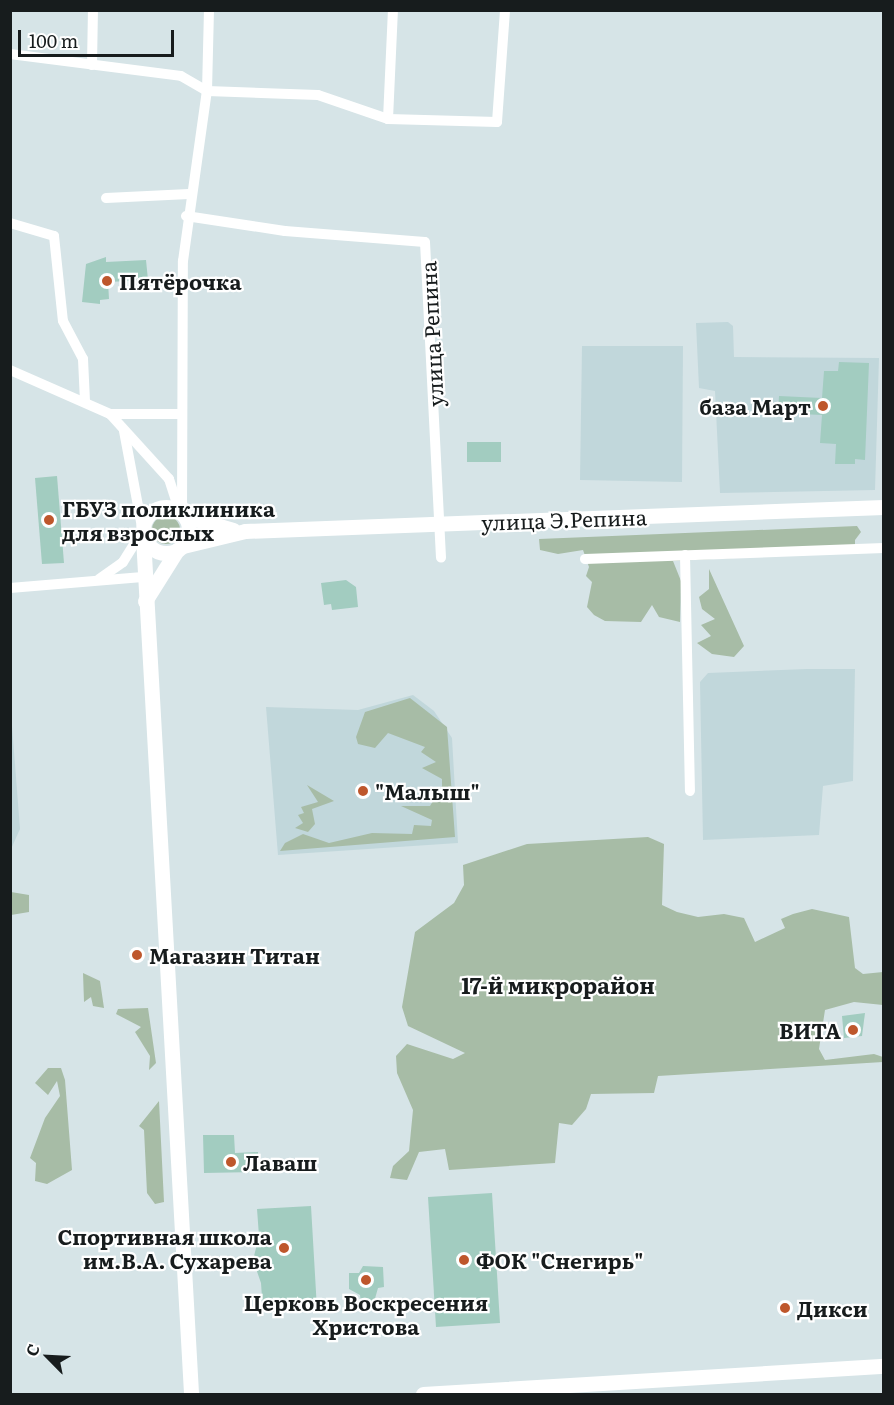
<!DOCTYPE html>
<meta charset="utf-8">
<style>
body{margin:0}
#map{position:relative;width:894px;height:1405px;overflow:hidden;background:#d6e4e7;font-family:Literata,serif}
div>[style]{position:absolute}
.built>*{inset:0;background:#c1d7db}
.green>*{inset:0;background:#a7bca6}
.round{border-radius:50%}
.building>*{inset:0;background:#a2ccc0}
.street>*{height:10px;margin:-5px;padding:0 5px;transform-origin:5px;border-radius:5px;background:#fff}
.secondary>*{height:15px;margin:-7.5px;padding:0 7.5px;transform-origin:7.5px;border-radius:7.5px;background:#fff}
.secondary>.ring{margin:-7.5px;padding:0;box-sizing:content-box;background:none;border:15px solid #fff;border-radius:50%}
.dots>*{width:16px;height:16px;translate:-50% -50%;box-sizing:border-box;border:3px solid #fff;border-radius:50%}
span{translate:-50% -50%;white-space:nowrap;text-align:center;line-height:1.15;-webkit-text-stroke:4.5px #fff;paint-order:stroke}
.poi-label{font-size:21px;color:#171c1d;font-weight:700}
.left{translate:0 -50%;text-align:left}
.right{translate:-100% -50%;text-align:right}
.street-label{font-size:21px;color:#171c1d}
.neighbourhood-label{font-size:22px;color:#171c1d;font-weight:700}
.frame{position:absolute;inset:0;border:12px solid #171c1d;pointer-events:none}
.north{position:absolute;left:18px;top:1327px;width:60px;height:60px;-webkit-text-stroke:4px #fff;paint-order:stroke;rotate:294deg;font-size:16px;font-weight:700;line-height:24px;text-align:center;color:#171c1d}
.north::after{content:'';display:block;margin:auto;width:21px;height:27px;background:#171c1d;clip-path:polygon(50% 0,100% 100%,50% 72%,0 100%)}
.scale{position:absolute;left:18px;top:30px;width:156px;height:27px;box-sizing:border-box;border:3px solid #171c1d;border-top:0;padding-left:8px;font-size:18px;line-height:21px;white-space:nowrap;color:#171c1d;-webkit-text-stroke:4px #fff;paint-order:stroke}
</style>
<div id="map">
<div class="built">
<i style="clip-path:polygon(728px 322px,733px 326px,734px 357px,879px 358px,875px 490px,720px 493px,715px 391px,699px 388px,696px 323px)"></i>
<i style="clip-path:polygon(582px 346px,683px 346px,682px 482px,580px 480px)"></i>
<i style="clip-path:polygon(807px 669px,855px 669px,853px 781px,823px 786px,819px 835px,703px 840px,700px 682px,708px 673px)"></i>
<i style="clip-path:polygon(413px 695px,434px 711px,452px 738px,458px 843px,278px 855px,266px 707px,358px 710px)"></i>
<i style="clip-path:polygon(11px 713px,20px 829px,11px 849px)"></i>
</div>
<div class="green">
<i class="round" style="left:152px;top:516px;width:28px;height:28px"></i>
<i style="clip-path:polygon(857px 526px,861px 532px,855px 540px,855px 552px,673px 561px,681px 581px,680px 622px,659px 617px,652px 605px,641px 622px,605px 621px,594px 615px,587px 607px,592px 582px,586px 576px,589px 567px,583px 550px,558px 554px,540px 550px,539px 539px)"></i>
<i style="clip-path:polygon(709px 569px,744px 646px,734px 657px,712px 654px,697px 643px,711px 636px,701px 625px,715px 619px,702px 609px,699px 597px,709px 589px)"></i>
<i style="clip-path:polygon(410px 698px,447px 727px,455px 837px,280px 851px,285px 843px,303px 834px,329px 843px,372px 833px,412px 834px,414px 825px,431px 826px,432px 820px,401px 806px,430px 806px,442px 786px,442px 779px,422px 768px,436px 762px,421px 752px,425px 747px,388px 733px,375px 748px,358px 744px,356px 737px,365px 712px)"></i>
<i style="clip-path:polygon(307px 785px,334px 801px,312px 809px,315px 824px,308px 832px,295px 828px,303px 823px,298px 815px,304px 813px,301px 807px,318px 802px)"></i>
<i style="clip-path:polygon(648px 837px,664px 844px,662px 905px,677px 912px,698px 917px,724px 914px,744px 918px,755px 942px,785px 928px,781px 919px,793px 914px,812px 909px,849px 917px,855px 968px,863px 974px,883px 972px,883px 1005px,854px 1002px,825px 1010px,819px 1049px,825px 1060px,874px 1054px,883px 1057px,883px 1062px,658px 1076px,654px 1093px,591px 1094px,586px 1109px,572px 1125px,559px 1123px,555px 1163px,449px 1170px,445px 1149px,419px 1152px,407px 1180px,390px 1178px,393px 1166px,409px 1151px,413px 1110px,397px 1073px,396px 1056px,407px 1044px,453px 1059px,465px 1053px,408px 1026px,402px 1007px,415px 932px,454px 903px,464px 885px,463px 865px,527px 844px)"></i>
<i style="clip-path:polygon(11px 892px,29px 895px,29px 912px,11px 915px)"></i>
<i style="clip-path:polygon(83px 973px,100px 981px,104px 1008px,93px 1006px,91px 997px,84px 1002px)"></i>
<i style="clip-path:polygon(148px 1008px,156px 1063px,149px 1070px,150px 1056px,135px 1032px,141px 1027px,116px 1014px,118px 1009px)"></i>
<i style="clip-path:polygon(48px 1068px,61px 1068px,65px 1080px,72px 1170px,47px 1184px,35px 1181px,36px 1163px,30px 1158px,45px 1118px,60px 1096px,57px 1081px,48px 1095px,35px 1083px)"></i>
<i style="clip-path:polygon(159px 1101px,164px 1202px,155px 1204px,147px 1193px,144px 1130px,139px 1126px)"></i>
</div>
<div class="building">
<i style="clip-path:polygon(106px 257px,106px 262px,146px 260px,148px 280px,108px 282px,109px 299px,100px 300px,100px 304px,82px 302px,86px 264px)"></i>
<i style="clip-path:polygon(839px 362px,869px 363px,865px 460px,855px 459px,855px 464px,835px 464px,836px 444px,820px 443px,822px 415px,778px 413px,779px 396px,822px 398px,824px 371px,838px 371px)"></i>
<i style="clip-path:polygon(467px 442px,501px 442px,501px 462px,467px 462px)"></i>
<i style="clip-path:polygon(57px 476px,64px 563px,42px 564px,35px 478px)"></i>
<i style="clip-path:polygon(346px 580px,356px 587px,358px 607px,332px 610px,331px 604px,324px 605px,321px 583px)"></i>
<i style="clip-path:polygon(865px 1013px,862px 1036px,844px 1038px,842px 1016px)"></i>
<i style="clip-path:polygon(203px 1135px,234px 1135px,235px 1153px,258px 1152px,258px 1172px,204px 1173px)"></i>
<i style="clip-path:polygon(492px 1193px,500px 1323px,436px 1327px,428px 1197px)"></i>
<i style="clip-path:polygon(311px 1206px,317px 1309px,263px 1312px,261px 1283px,253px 1260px,259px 1236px,257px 1209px)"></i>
<i style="clip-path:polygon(363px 1266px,383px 1267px,384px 1287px,378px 1288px,374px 1302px,361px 1303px,360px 1295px,349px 1289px,349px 1273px,359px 1273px)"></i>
</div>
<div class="street">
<i style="left:10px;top:54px;width:172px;rotate:7.3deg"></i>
<i style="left:181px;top:76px;width:30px;rotate:30deg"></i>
<i style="left:207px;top:91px;width:111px;rotate:2.1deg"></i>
<i style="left:318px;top:95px;width:74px;rotate:18.9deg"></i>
<i style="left:388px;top:119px;width:109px;rotate:1.6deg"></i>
<i style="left:497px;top:122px;width:112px;rotate:-85.9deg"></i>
<i style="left:92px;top:65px;width:55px;rotate:-89deg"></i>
<i style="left:388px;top:119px;width:109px;rotate:-87.4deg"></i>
<i style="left:106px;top:198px;width:83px;rotate:-2.8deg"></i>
<i style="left:186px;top:216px;width:100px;rotate:8.6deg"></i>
<i style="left:285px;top:231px;width:140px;rotate:4.5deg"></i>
<i style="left:425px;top:242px;width:316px;rotate:87.1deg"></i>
<i style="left:10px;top:223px;width:46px;rotate:16.5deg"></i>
<i style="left:54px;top:236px;width:85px;rotate:84deg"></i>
<i style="left:63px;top:321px;width:43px;rotate:62.2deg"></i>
<i style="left:83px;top:359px;width:42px;rotate:87.3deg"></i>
<i style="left:10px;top:370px;width:109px;rotate:23.7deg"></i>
<i style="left:110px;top:414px;width:88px;rotate:47.8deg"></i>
<i style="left:169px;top:479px;width:33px;rotate:72deg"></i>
<i style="left:110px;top:414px;width:72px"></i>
<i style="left:124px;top:431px;width:98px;rotate:79.4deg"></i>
<i style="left:182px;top:513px;width:252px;rotate:-89.8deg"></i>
<i style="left:183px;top:261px;width:172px;rotate:-82deg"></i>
<i style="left:207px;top:91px;width:81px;rotate:-88.6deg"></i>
<i style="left:685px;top:555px;width:236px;rotate:88.8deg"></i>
<i style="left:585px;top:559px;width:299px;rotate:-2.1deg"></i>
<i style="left:99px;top:579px;width:29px;rotate:-35deg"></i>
<i style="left:123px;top:562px;width:36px;rotate:-58deg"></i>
<i style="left:10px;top:588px;width:133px;rotate:-4.7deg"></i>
</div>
<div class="secondary">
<i class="ring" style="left:143px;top:507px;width:31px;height:31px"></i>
<i style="left:185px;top:516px;width:50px;rotate:16.3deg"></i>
<i style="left:143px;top:537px;width:858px;rotate:86.79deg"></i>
<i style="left:183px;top:546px;width:64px;rotate:-13.6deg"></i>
<i style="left:245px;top:531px;width:639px;rotate:-2.15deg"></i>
<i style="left:145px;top:601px;width:60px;rotate:-57.9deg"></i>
<i style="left:423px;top:1394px;width:462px;rotate:-3.5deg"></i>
</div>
<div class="dots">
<i style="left:107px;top:281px;background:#be572c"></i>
<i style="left:823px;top:406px;background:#be572c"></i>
<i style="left:49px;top:520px;background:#be572c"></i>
<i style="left:363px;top:791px;background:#be572c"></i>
<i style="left:137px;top:955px;background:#be572c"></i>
<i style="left:853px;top:1030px;background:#be572c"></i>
<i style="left:231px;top:1162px;background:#be572c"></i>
<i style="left:284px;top:1248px;background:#be572c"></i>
<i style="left:464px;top:1260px;background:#be572c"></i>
<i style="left:366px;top:1280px;background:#be572c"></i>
<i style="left:785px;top:1308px;background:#be572c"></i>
</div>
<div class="poi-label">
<span class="left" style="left:119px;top:281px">Пятёрочка</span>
<span class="right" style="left:811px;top:406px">база Март</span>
<span class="left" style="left:62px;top:520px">ГБУЗ поликлиника<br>для взрослых</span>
<span class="left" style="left:375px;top:791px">"Малыш"</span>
<span class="left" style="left:149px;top:955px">Магазин Титан</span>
<span class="right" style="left:841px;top:1030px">ВИТА</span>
<span class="left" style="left:243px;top:1162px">Лаваш</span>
<span class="right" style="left:272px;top:1248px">Спортивная школа<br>им.В.А. Сухарева</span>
<span class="left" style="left:476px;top:1260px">ФОК "Снегирь"</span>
<span style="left:366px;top:1314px">Церковь Воскресения<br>Христова</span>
<span class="left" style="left:797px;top:1308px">Дикси</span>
</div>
<div class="street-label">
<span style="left:431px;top:334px;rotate:-93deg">улица Репина</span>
<span style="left:564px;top:519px;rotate:-2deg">улица Э.Репина</span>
</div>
<div class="neighbourhood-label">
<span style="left:558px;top:985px">17-й микрорайон</span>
</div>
<div class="frame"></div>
<div class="north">С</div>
<div class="scale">100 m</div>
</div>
